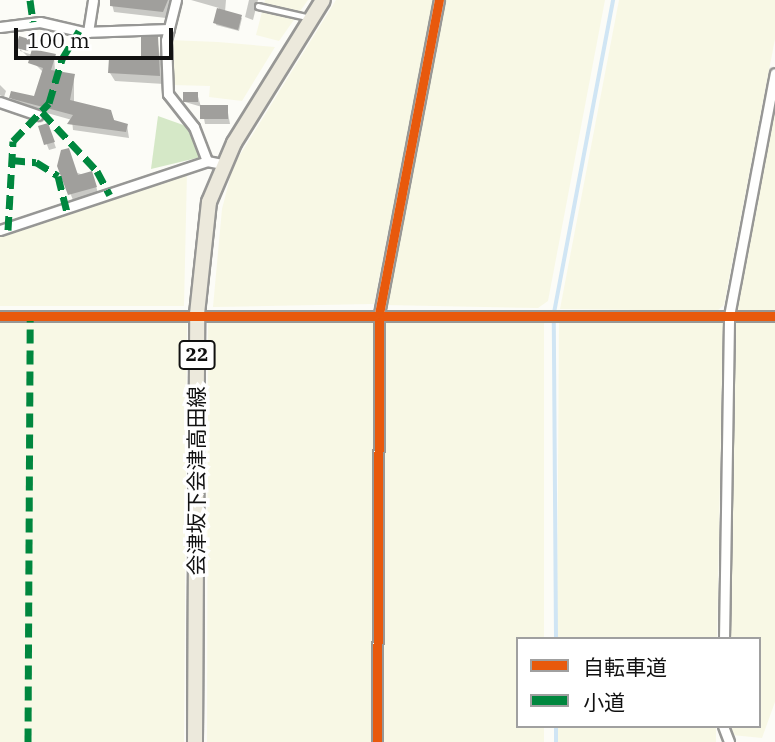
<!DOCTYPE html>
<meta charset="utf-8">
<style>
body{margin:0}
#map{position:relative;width:775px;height:742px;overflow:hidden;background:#fcfcf7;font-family:"IBM Plex Serif","Noto Sans JP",serif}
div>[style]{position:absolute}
.farmland>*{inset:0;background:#f8f8e5}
.forest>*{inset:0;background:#d5e8c7}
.shadow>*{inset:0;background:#0003}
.stream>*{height:3.5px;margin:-1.75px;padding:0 1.75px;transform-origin:1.75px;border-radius:1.75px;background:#d0e5f4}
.building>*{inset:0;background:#a09f9c}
.roads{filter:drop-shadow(2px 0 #979795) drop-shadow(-2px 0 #979795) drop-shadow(0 2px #979795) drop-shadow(0 -2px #979795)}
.lane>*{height:4.5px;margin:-2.25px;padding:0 2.25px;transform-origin:2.25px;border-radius:2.25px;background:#fffffe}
.street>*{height:9px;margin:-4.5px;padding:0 4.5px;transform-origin:4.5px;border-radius:4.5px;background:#fffffe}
.primary>*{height:14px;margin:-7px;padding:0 7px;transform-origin:7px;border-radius:7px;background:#ece9dc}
.quiet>*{height:7px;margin-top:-3.5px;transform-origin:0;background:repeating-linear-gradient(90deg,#00873e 0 14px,transparent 0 21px)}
.cycleway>*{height:9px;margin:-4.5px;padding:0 4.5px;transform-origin:4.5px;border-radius:4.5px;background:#e8590c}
span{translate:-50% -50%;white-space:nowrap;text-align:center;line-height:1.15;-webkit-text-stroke:7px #fff;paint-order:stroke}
.shield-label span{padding:2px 5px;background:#fff;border:2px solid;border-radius:5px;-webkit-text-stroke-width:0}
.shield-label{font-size:19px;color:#111;font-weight:700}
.street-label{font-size:21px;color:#111}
.legend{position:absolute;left:516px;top:637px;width:245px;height:91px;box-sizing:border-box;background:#fff;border:2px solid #a0a0a0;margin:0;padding:9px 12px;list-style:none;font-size:21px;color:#111}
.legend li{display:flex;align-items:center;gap:14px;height:35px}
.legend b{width:35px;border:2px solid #a0a0a0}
.scale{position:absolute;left:14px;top:28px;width:159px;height:32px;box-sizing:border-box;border:4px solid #111;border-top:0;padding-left:9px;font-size:21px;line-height:24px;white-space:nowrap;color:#111;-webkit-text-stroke:5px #fff;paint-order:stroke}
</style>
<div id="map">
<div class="farmland">
<i style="clip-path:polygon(265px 0,308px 0,279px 41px,256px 35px)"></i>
<i style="clip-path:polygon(336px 0,433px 0,374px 304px,213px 307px,222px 209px,233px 166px)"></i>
<i style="clip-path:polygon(442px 0,605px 0,548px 301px,538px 308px,384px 305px)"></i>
<i style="clip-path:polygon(619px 0,775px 0,775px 39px,724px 305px,717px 311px,560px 309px)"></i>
<i style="clip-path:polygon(169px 40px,218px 42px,275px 47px,242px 101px,209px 97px,210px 86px,172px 85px)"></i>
<i style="clip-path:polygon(775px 91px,775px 312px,740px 312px,735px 303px)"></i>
<i style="clip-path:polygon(187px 172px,184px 306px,0 306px,0 233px)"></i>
<i style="clip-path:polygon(544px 318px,544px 639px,518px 639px,518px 726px,544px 726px,544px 742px,383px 742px,383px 319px)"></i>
<i style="clip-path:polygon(735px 318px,775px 318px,775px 702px,762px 738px,732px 735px,729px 726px,759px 726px,759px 639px,729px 639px)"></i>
<i style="clip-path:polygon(208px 319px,374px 322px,371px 742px,207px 742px)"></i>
<i style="clip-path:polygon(559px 319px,723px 322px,717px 639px,557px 639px)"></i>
<i style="clip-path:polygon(0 321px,187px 322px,184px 742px,0 742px)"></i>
<i style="clip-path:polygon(557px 726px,716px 726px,716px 742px,557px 742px)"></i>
</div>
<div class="forest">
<i style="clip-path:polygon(158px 116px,186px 126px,201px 157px,151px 169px)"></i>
</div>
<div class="shadow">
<i style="clip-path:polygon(111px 0,172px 0,166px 18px,114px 12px)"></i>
<i style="clip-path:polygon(191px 0,226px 0,225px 12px,242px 18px,239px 31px,216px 25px,219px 8px)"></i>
<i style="clip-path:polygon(249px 0,258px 0,253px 20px,245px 17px)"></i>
<i style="clip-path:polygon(157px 38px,164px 84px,115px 81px,110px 73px,143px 62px)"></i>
<i style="clip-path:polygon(evenodd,31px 41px,33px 51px,54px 55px,55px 72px,74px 76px,74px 103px,110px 111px,115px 122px,127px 125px,129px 138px,73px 130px,72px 120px,15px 104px,11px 97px,35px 98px,43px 72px,18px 47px,31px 41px,20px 47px,37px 52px,36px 56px,20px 51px,20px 47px)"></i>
<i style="clip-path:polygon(0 85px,6px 91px,4px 97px,0 95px)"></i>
<i style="clip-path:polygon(197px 93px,201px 107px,227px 107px,230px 124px,205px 124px,202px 107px,185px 102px)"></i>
<i style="clip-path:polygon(48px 125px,56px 148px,49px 150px,40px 127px)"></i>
<i style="clip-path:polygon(59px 166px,94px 179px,98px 193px,73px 200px)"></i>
</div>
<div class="stream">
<i style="left:556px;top:639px;width:326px;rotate:-90.4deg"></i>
<i style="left:554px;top:313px;width:319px;rotate:-79.3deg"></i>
<i style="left:556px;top:742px;width:16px;rotate:-90deg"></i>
</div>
<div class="building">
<i style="clip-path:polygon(110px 0,168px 0,163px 12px,110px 6px)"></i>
<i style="clip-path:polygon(217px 8px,242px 15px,238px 30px,213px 23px)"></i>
<i style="clip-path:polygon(19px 36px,32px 40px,28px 51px,16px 48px)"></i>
<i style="clip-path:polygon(158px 36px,160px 76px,108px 73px,109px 58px,141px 60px,141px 37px)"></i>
<i style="clip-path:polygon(32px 49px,56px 54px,51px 70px,75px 74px,70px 100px,111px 110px,114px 120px,128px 124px,126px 132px,67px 124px,73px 115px,9px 98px,11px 91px,34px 96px,43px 68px,28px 63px)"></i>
<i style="clip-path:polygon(183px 92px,198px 92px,198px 102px,183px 102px)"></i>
<i style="clip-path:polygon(200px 105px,228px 105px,228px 119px,200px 119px)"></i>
<i style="clip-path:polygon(48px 123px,55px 142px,44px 145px,38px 126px)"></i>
<i style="clip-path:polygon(69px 148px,78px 175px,92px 171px,97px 187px,68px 195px,57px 166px,61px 150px)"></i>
</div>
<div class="roads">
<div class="lane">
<i style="left:258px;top:6px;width:50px;rotate:12.7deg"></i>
</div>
<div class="street">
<i style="left:176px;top:0;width:41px;rotate:104deg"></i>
<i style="left:166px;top:40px;width:54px;rotate:87.9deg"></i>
<i style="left:168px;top:94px;width:42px;rotate:51.8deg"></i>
<i style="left:194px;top:127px;width:36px;rotate:69deg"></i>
<i style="left:0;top:27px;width:40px;rotate:-7.1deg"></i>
<i style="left:40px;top:22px;width:44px;rotate:13.1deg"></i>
<i style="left:83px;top:32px;width:86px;rotate:-2deg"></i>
<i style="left:88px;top:32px;width:32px;rotate:-81deg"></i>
<i style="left:0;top:102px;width:40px;rotate:18.9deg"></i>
<i style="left:0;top:230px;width:218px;rotate:-18.4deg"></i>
<i style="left:207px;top:161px;width:16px;rotate:11deg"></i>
<i style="left:0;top:316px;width:775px"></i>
<i style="left:724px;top:639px;width:323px;rotate:-89.1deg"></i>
<i style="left:729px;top:316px;width:247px;rotate:-79.3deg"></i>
<i style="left:723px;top:726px;width:17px;rotate:69deg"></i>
<i style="left:377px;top:742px;width:428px;rotate:-89.7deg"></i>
<i style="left:379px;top:314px;width:320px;rotate:-79.2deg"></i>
</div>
<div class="primary">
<i style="left:195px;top:742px;width:428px;rotate:-89.7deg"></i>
<i style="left:197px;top:314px;width:113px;rotate:-83.9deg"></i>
<i style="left:209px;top:202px;width:64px;rotate:-67deg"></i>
<i style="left:234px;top:143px;width:168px;rotate:-58.1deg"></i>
</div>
</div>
<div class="quiet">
<i style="left:30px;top:0;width:22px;rotate:82deg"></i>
<i style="left:42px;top:112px;width:81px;rotate:47deg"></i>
<i style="left:97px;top:171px;width:27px;rotate:62deg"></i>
<i style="left:11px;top:160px;width:25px;rotate:5deg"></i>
<i style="left:36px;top:162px;width:26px;rotate:32deg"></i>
<i style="left:58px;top:176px;width:36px;rotate:76deg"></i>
<i style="left:8px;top:230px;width:89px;rotate:-86.8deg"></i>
<i style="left:13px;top:141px;width:52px;rotate:-46.5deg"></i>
<i style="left:49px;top:103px;width:46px;rotate:-73.5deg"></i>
<i style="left:62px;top:59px;width:33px;rotate:-59deg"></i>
<i style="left:28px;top:742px;width:426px;rotate:-89.7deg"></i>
</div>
<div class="cycleway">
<i style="left:0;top:316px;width:775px"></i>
<i style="left:377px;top:742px;width:428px;rotate:-89.7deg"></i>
<i style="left:379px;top:314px;width:320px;rotate:-79.2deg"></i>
</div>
<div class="shield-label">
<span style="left:197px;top:355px">22</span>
</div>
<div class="street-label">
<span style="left:196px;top:481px;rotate:-90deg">会津坂下会津高田線</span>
</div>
<ul class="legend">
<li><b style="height:9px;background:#e8590c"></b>自転車道</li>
<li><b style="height:9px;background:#00873e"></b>小道</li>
</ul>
<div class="scale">100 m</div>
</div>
